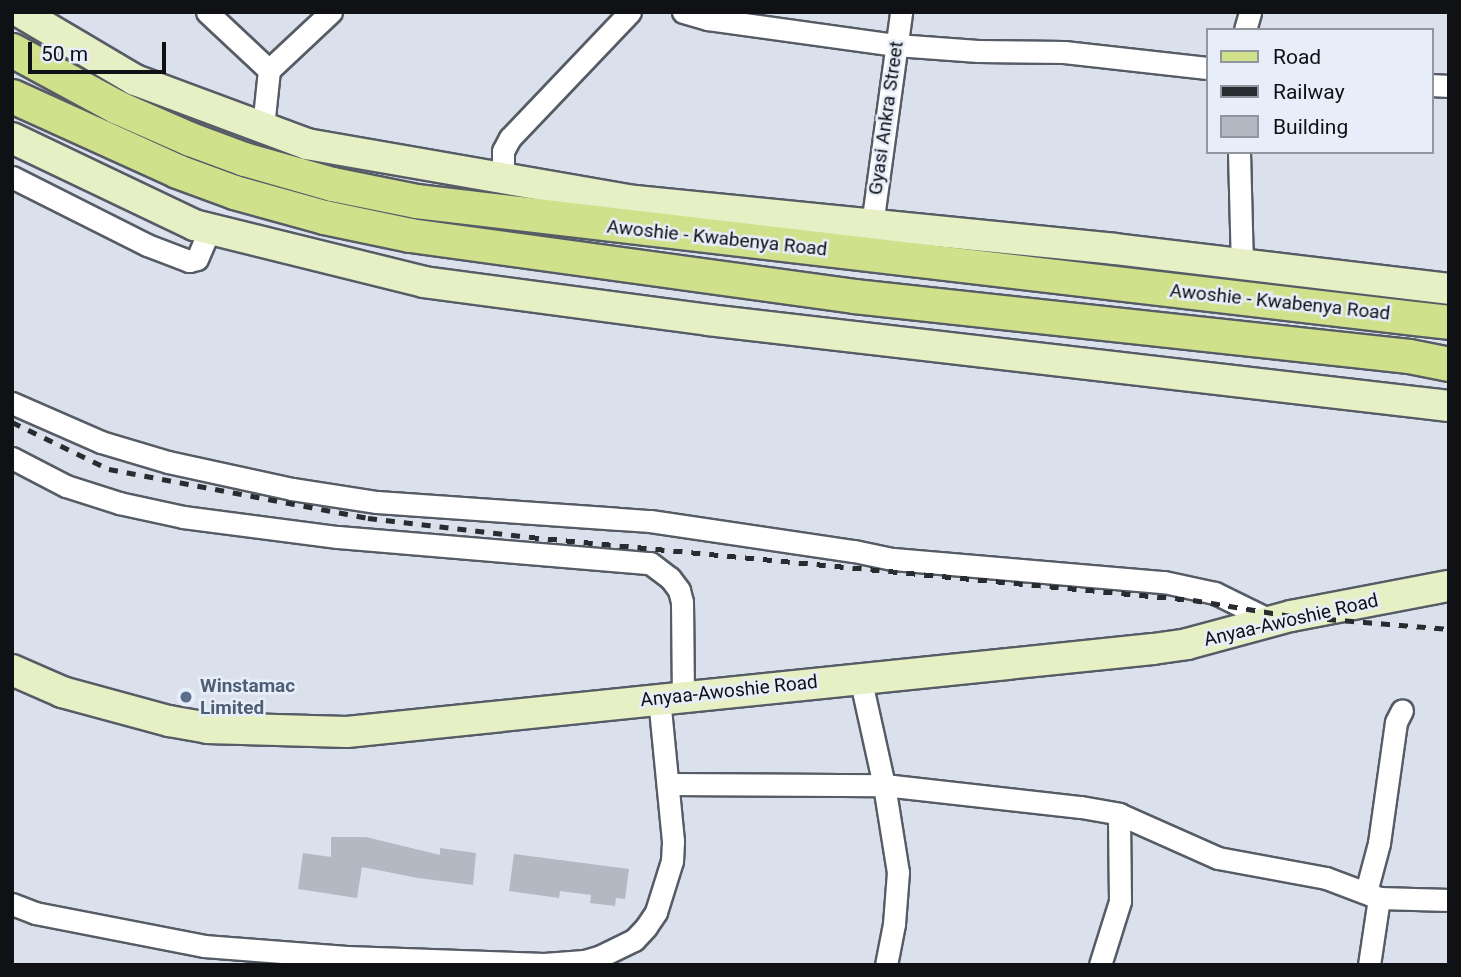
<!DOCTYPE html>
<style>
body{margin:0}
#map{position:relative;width:1461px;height:977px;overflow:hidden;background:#dae1ec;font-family:Roboto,sans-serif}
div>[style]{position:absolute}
.building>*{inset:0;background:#b2b9c3}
.roads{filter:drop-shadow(2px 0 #565c65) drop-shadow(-2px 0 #565c65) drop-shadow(0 2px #565c65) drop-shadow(0 -2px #565c65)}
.street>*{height:21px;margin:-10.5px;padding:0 10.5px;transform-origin:10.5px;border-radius:10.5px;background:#fff}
.secondary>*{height:30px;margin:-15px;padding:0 15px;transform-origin:15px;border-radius:15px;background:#e7efc5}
.primary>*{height:33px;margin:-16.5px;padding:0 16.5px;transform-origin:16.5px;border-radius:16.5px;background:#d0e08b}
.rail>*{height:5px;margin-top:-2.5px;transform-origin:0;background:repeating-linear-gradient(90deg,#282b30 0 9px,transparent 0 18px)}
.dots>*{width:19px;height:19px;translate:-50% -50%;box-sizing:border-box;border:4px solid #e7eef9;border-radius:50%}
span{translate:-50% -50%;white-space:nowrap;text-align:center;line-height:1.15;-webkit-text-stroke:5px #e7eef9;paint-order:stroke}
.street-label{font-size:19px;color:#0f1115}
.service-label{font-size:19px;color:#4e5e75;font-weight:700}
.left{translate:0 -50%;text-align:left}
.frame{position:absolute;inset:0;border:14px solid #0f1115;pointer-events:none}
.legend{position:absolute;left:1206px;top:28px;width:228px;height:126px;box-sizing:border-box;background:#e7eef9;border:2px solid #91969e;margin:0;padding:9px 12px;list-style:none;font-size:21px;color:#0f1115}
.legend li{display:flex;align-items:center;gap:14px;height:35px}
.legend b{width:35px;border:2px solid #91969e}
.scale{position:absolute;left:28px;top:42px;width:138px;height:32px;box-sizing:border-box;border:4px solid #0f1115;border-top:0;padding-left:9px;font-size:21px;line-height:24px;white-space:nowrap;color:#0f1115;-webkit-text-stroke:5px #e7eef9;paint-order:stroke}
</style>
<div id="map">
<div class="building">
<i style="clip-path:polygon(331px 837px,366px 837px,440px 855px,440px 848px,476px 853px,473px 885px,418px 878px,362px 867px,357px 898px,298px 889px,303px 853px,331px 857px)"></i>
<i style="clip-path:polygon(514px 854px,629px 869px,625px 899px,616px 898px,615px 906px,590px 903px,591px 895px,560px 891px,559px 898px,509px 891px)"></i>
</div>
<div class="roads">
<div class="street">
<i style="left:207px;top:12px;width:85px;rotate:43.1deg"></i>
<i style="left:683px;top:12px;width:26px;rotate:16deg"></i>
<i style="left:708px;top:19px;width:190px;rotate:7.9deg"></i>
<i style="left:896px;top:45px;width:82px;rotate:4.2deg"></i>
<i style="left:978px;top:51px;width:86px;rotate:0.7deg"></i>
<i style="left:1064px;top:52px;width:144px;rotate:6.4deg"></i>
<i style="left:1245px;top:30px;width:19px;rotate:-74deg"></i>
<i style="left:1431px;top:85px;width:18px;rotate:3deg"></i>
<i style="left:263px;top:127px;width:57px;rotate:-84deg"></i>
<i style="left:269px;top:70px;width:85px;rotate:-43.1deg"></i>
<i style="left:1239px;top:152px;width:112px;rotate:88.5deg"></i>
<i style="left:12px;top:177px;width:151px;rotate:26.7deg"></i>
<i style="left:147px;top:245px;width:45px;rotate:20.9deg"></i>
<i style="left:189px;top:261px;width:8px;rotate:-14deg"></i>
<i style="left:197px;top:259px;width:33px;rotate:-67deg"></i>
<i style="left:503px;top:178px;width:27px;rotate:-90deg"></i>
<i style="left:503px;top:151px;width:15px;rotate:-62deg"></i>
<i style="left:510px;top:138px;width:174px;rotate:-46.4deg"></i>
<i style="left:872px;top:225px;width:215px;rotate:-82.2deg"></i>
<i style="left:12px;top:403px;width:97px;rotate:23.7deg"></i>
<i style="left:101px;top:442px;width:70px;rotate:16.6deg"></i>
<i style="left:168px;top:462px;width:127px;rotate:12.3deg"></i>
<i style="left:292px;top:489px;width:86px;rotate:8.7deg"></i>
<i style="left:377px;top:502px;width:274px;rotate:4deg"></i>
<i style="left:650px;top:521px;width:206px;rotate:8.4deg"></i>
<i style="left:854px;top:551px;width:40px;rotate:12deg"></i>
<i style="left:893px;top:559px;width:272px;rotate:4.9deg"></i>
<i style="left:1164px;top:582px;width:52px;rotate:12.2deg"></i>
<i style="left:1215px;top:593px;width:64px;rotate:26.2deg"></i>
<i style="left:12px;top:458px;width:61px;rotate:27.4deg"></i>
<i style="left:66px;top:486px;width:56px;rotate:17.8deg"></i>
<i style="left:119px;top:503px;width:66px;rotate:12.3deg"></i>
<i style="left:183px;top:517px;width:156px;rotate:7.4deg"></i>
<i style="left:338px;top:537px;width:313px;rotate:4.8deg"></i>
<i style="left:650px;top:563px;width:25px;rotate:37deg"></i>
<i style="left:670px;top:578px;width:15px;rotate:53deg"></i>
<i style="left:679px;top:590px;width:12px;rotate:76deg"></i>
<i style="left:682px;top:602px;width:93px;rotate:89.4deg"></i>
<i style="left:860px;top:677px;width:111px;rotate:77.5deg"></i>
<i style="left:884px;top:785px;width:88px;rotate:80.9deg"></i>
<i style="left:898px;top:872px;width:52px;rotate:94.4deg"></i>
<i style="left:894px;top:924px;width:42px;rotate:101deg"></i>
<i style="left:668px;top:784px;width:216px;rotate:0.3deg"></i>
<i style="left:884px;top:785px;width:198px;rotate:6.4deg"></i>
<i style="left:1081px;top:807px;width:39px;rotate:10deg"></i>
<i style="left:1119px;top:814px;width:108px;rotate:24deg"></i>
<i style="left:1218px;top:858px;width:110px;rotate:10.5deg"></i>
<i style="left:1326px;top:878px;width:57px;rotate:20.7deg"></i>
<i style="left:1379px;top:898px;width:70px;rotate:1.6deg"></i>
<i style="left:1366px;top:892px;width:51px;rotate:-75.1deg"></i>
<i style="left:1379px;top:843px;width:122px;rotate:-82deg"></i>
<i style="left:1396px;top:722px;width:13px;rotate:-63deg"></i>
<i style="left:12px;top:904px;width:25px;rotate:21deg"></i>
<i style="left:35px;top:913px;width:172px;rotate:11deg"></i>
<i style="left:204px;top:946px;width:143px;rotate:4.4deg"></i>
<i style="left:347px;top:957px;width:197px;rotate:2deg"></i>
<i style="left:544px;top:964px;width:40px;rotate:-4.3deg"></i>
<i style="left:584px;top:961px;width:18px;rotate:-16deg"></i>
<i style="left:601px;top:956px;width:37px;rotate:-26deg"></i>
<i style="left:634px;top:940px;width:18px;rotate:-47deg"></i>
<i style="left:646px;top:927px;width:18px;rotate:-56deg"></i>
<i style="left:656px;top:912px;width:53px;rotate:-72.6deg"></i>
<i style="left:672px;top:861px;width:20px;rotate:-87deg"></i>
<i style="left:673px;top:841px;width:143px;rotate:-95.6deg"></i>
<i style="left:1100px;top:965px;width:67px;rotate:-72.6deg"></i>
<i style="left:1120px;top:901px;width:87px;rotate:-90.7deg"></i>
<i style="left:1369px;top:965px;width:68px;rotate:-81.5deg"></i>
</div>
<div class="secondary">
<i style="left:20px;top:12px;width:134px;rotate:30.6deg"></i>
<i style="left:135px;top:80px;width:184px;rotate:20.4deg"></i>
<i style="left:307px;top:144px;width:333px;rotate:9.9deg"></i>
<i style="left:635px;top:201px;width:481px;rotate:5.7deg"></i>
<i style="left:1114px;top:249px;width:337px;rotate:6.8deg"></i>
<i style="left:12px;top:138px;width:202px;rotate:25.5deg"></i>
<i style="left:194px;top:225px;width:237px;rotate:13.9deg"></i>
<i style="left:424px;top:282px;width:287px;rotate:7.6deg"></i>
<i style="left:708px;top:320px;width:746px;rotate:6.62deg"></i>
<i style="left:12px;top:670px;width:55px;rotate:23.7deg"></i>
<i style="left:62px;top:692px;width:111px;rotate:15.2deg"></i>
<i style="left:169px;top:721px;width:39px;rotate:10deg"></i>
<i style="left:207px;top:728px;width:140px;rotate:1.6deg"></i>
<i style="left:347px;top:732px;width:810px;rotate:-5.88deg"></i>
<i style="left:1153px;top:649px;width:34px;rotate:-8deg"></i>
<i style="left:1187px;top:644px;width:108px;rotate:-15.1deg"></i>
<i style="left:1291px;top:616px;width:161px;rotate:-10.8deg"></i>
</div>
<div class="primary">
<i style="left:12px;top:50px;width:119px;rotate:28.5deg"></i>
<i style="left:117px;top:107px;width:80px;rotate:23.7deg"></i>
<i style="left:190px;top:139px;width:58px;rotate:20.3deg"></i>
<i style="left:244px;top:159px;width:91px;rotate:15.9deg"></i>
<i style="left:332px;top:184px;width:86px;rotate:11.4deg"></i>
<i style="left:416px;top:201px;width:1040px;rotate:6.68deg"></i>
<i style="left:12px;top:96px;width:181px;rotate:24.4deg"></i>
<i style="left:177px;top:171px;width:61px;rotate:20.2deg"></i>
<i style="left:234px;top:192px;width:93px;rotate:15.5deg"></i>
<i style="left:324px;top:217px;width:88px;rotate:11.8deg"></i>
<i style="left:410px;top:235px;width:448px;rotate:7.8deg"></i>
<i style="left:854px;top:296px;width:558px;rotate:6.17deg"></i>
<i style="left:1409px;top:356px;width:41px;rotate:11.3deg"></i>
</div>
</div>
<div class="rail">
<i style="left:12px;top:422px;width:108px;rotate:25.9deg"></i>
<i style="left:109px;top:469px;width:264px;rotate:10.7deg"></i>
<i style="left:368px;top:518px;width:163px;rotate:6.7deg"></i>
<i style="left:530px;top:537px;width:666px;rotate:5.43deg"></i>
<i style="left:1193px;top:600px;width:99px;rotate:9.3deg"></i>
<i style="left:1291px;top:616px;width:159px;rotate:4.7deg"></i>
</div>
<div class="dots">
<i style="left:186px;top:697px;background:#5c6f8a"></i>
</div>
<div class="street-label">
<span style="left:886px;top:118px;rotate:-82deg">Gyasi Ankra Street</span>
<span style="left:717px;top:238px;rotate:6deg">Awoshie - Kwabenya Road</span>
<span style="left:1280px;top:302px;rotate:6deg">Awoshie - Kwabenya Road</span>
<span style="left:1291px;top:620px;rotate:-13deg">Anyaa-Awoshie Road</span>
<span style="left:729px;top:691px;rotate:-6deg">Anyaa-Awoshie Road</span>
</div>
<div class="service-label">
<span class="left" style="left:200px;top:697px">Winstamac<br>Limited</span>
</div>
<div class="frame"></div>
<ul class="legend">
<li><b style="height:9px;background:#d0e08b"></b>Road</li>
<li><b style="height:9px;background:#282b30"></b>Railway</li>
<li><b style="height:19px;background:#b2b9c3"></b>Building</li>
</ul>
<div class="scale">50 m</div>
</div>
